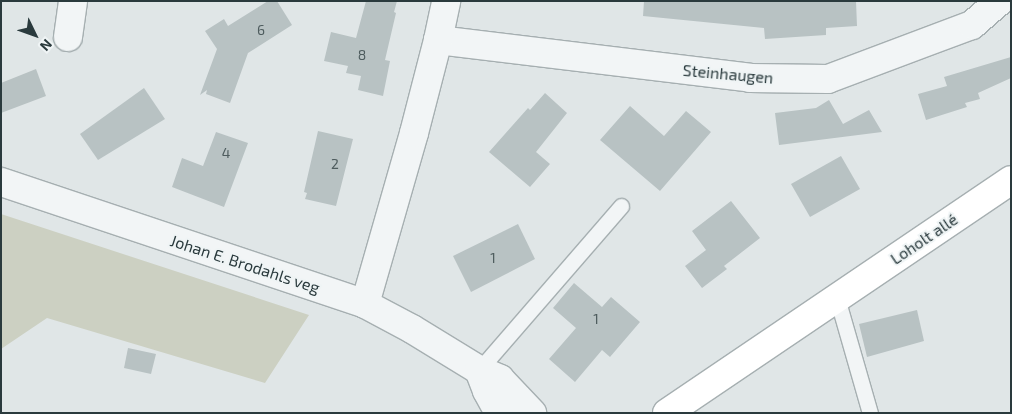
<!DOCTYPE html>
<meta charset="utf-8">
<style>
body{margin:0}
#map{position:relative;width:1012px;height:414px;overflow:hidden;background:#e0e6e7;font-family:"Exo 2",sans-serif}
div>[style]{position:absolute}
.green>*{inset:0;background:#ccd0c2}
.building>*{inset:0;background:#b8c2c3}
.roads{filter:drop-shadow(1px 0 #a6afb1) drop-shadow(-1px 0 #a6afb1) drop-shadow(0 1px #a6afb1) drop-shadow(0 -1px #a6afb1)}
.lane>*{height:15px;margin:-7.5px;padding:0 7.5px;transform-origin:7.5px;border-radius:7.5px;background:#f2f5f6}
.street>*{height:28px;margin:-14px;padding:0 14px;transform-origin:14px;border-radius:14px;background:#f2f5f6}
.secondary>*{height:28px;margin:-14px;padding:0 14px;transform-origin:14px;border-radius:14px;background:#fff}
span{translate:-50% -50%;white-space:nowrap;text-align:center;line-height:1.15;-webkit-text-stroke:4px #eff4f5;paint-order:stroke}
.number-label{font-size:14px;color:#4e5c5e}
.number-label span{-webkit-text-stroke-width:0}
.street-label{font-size:16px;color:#2a3a3d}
.frame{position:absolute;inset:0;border:2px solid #2a3a3d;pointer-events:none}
.north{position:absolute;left:10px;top:10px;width:50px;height:50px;-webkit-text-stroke:4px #eff4f5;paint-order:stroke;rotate:132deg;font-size:14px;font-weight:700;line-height:20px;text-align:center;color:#2a3a3d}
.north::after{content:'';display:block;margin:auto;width:18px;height:22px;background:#2a3a3d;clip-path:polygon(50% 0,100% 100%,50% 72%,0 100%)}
</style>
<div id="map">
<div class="green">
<i style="clip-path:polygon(1px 214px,309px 315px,265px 383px,47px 318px,1px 349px)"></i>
</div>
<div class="building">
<i style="clip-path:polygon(268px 1px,277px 1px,292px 25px,248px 53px,230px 103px,206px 94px,207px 90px,200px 95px,217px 49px,205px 31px,224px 19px,228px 26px)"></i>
<i style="clip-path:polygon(366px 1px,397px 1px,394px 12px,396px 13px,385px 60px,390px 61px,383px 96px,358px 90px,361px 76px,346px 73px,348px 66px,324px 61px,331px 32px,356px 38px)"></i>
<i style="clip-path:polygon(644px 1px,856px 1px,857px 26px,826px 28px,826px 35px,765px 39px,764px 28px,643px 16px)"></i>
<i style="clip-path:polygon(1011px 57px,1011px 78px,978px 93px,980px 99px,965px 103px,967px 107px,926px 120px,918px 94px,947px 86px,944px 77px)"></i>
<i style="clip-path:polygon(36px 69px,46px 96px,1px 113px,1px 83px)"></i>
<i style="clip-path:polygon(144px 88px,165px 119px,98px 160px,80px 134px)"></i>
<i style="clip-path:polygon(545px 93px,567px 113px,536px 152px,550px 164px,530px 187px,489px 152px,528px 108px,530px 110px)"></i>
<i style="clip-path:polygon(829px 100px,843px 124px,869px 110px,882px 132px,779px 145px,775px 113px,816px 108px)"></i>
<i style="clip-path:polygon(630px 106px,664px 136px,686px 111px,711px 132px,660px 191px,600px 140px)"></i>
<i style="clip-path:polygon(318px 131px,353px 139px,336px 206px,305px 199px,307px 193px,304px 192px)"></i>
<i style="clip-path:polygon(216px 132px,248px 143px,224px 207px,172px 187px,182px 158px,203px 166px)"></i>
<i style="clip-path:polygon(841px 156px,860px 189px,810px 217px,791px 184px)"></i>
<i style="clip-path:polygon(731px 201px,760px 238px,724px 266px,727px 269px,702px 288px,685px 266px,706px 250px,692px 231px)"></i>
<i style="clip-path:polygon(518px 224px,535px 259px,471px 292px,453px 256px)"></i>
<i style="clip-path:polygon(574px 283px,602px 307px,611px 297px,640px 322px,610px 357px,602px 350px,575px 382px,549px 359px,576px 328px,553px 308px)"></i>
<i style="clip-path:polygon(917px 310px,924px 341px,867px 357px,859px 324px)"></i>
<i style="clip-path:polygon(128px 348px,156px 354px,151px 374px,124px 368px)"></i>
</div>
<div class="roads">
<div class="lane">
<i style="left:837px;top:298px;width:120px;rotate:74deg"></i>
<i style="left:479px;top:370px;width:217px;rotate:-49.1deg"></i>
</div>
<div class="street">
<i style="left:68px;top:37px;width:36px;rotate:-82deg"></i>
<i style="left:438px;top:40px;width:314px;rotate:6.9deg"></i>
<i style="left:750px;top:78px;width:78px;rotate:0.7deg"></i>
<i style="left:828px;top:79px;width:154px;rotate:-20.6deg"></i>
<i style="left:972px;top:25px;width:37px;rotate:-41deg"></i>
<i style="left:1px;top:182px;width:384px;rotate:18.5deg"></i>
<i style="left:365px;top:304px;width:53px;rotate:28deg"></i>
<i style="left:412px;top:329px;width:79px;rotate:31.5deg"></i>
<i style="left:479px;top:370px;width:23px;rotate:23deg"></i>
<i style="left:500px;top:379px;width:47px;rotate:46.7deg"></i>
<i style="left:365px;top:304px;width:178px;rotate:-74deg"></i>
<i style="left:414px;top:133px;width:96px;rotate:-75.5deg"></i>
<i style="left:438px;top:40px;width:40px;rotate:-78deg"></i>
<i style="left:479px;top:370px;width:22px;rotate:69deg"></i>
<i style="left:487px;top:391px;width:25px;rotate:61deg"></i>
</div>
<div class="secondary">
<i style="left:667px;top:413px;width:415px;rotate:-34.1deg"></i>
</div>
</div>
<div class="number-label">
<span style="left:261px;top:30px">6</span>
<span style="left:362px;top:55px">8</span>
<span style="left:226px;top:153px">4</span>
<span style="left:335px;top:164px">2</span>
<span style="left:493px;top:258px">1</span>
<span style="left:596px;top:319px">1</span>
</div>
<div class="street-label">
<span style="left:728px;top:74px;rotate:5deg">Steinhaugen</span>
<span style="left:924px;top:239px;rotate:-34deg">Loholt allé</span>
<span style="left:245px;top:264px;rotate:18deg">Johan E. Brodahls veg</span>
</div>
<div class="frame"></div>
<div class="north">N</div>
</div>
